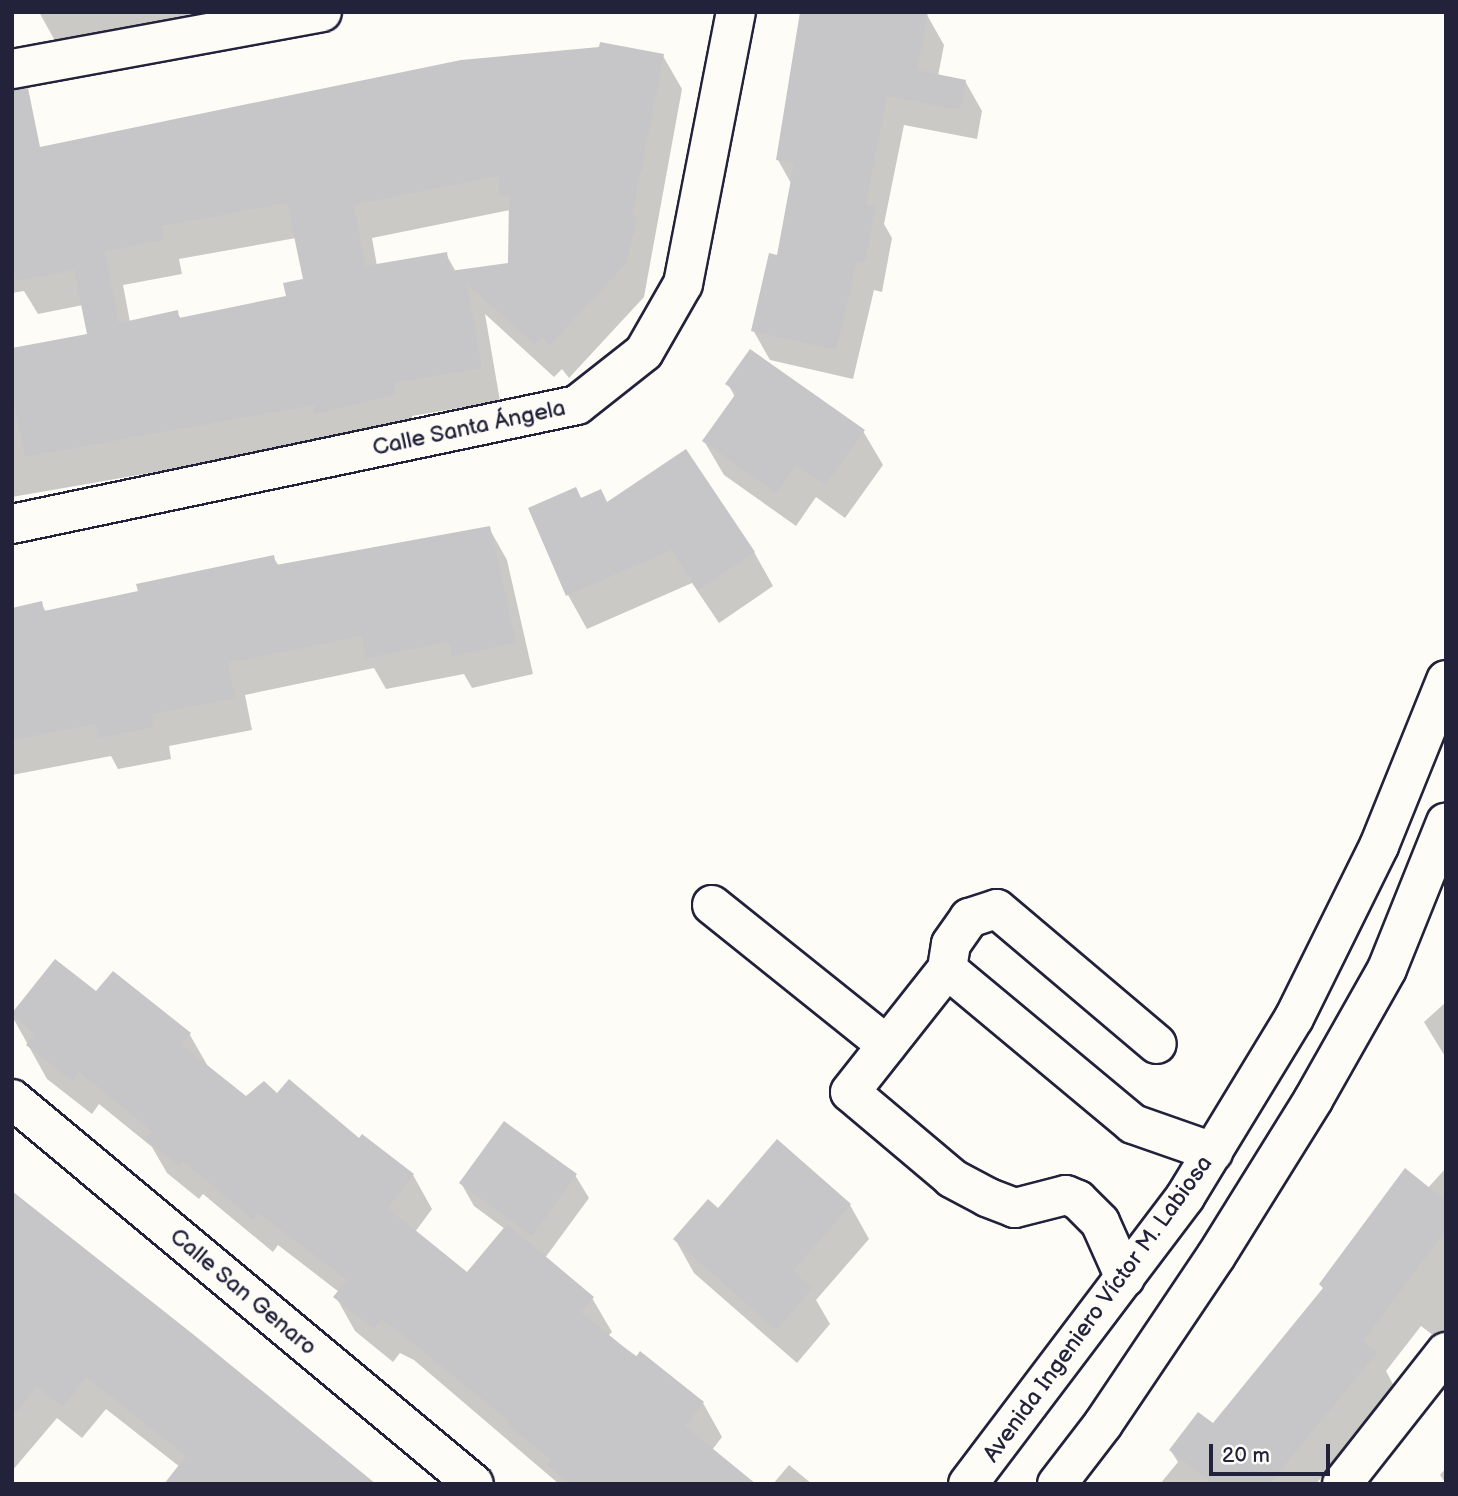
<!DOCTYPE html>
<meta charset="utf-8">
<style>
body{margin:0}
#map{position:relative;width:1458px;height:1496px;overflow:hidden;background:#fdfcf7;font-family:"Balsamiq Sans",sans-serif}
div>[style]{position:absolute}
.shadow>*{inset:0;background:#0003}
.building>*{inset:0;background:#c6c6c8}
.roads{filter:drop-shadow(2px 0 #22223b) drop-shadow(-2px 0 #22223b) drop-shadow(0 2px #22223b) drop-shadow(0 -2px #22223b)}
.minor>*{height:38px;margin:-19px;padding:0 19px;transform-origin:19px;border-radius:19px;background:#fdfcf7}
.major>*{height:38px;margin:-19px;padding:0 19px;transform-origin:19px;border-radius:19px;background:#fdfcf7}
span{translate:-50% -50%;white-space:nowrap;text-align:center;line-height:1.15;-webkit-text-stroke:5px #fdfcf7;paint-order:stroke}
.street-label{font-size:23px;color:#22223b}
.frame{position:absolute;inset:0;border:14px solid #22223b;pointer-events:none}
.scale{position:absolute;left:1209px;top:1444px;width:121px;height:32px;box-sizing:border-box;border:4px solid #22223b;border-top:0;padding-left:9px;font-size:21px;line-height:24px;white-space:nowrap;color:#22223b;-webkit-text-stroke:5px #fdfcf7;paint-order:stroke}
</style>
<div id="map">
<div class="shadow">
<i style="clip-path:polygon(39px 12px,231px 12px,59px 48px)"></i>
<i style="clip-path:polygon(927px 15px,944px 45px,938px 76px,965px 81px,982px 111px,977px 139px,904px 125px,884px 224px,892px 238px,882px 292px,874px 290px,853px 379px,770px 360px,753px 330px,778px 257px,792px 185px,778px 160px)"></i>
<i style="clip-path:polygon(evenodd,663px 56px,682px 89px,644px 297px,569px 378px,562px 369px,554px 377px,485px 314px,500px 401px,412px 416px,415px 427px,12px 497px,12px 350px,89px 336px,83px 305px,38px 314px,24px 291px,12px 293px,12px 156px,663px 56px,510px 210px,510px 265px,456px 272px,446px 254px,377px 266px,372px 238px,510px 210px,663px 56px,296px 238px,305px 280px,288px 298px,181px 319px,177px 312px,130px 322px,123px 285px,182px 274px,179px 259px,296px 238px)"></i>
<i style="clip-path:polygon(728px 384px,863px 431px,883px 465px,845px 518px,816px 497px,796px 526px,724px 475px,704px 441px,735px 397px)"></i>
<i style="clip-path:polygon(581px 499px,754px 552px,773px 586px,719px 623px,692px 583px,587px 629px,568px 595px)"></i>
<i style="clip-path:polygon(489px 528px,507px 560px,533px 674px,472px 688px,464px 674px,386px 689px,374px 668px,245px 695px,252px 730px,169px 746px,171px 759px,118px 769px,111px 756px,12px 775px,12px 609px,41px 603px,46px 612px,140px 593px,273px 557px,279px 566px)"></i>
<i style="clip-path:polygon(55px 962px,97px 994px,190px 1035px,210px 1070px,246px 1099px,278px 1096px,413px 1175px,432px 1209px,415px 1232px,468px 1275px,505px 1229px,474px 1206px,461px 1183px,575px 1175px,589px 1198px,545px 1258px,592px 1298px,612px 1332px,608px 1336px,703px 1403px,722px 1437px,712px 1450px,754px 1484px,559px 1484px,414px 1360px,400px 1353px,393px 1362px,355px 1331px,336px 1297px,339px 1292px,278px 1245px,273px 1252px,203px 1194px,199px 1199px,167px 1173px,152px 1147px,99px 1104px,92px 1114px,47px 1079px,12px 1016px)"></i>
<i style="clip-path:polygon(1446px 1002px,1446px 1058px,1424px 1022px)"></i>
<i style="clip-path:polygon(777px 1141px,850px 1205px,869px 1239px,816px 1300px,830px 1324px,797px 1363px,694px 1273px,675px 1239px,718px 1211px)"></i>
<i style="clip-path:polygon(1446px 1168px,1446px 1329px,1438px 1339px,1421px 1326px,1386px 1371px,1395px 1388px,1316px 1484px,1160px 1484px,1178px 1462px,1171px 1451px,1213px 1425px)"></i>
<i style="clip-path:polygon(25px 1340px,373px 1484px,180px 1467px,106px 1409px,82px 1438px,57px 1418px,12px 1471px,12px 1356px)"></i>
<i style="clip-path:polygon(789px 1465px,812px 1484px,773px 1484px)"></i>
<i style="clip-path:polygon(1446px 1468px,1446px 1484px,1440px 1475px)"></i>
</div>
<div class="building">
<i style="clip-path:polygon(800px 12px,928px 12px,917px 70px,966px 80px,960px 110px,887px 96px,866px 204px,876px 207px,865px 263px,857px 261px,836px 350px,751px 331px,769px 253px,777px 255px,794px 163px,776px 160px)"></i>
<i style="clip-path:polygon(evenodd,600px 42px,664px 54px,632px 216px,637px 218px,626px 263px,549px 346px,542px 337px,534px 344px,467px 284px,482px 368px,394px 383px,397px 394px,315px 414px,313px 405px,25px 457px,12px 392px,12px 348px,87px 334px,74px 270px,17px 281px,12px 261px,12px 90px,28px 88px,40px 147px,461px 60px,599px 47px,600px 42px,498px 176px,500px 196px,509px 195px,508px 263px,450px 271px,447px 252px,365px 266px,354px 205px,498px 176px,600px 42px,287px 203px,303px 279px,283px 283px,286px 296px,179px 318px,178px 310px,119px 323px,105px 251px,164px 240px,161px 226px,287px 203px)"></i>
<i style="clip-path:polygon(750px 349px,865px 430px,825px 485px,796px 465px,776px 493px,702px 441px,737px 392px,725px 384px)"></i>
<i style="clip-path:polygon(686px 449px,755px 552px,698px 590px,671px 550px,566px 596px,528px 508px,576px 487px,581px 498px,601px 489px,607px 502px)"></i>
<i style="clip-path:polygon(490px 526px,516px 642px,452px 657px,449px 642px,366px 658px,361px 636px,228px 663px,235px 698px,152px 714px,154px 727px,98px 738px,95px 724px,12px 740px,12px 608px,42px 601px,44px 611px,138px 591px,136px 584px,274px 555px,276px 565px)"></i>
<i style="clip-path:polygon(55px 959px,96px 991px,113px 971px,191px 1033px,182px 1045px,246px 1096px,264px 1081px,277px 1093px,289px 1079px,359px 1138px,362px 1134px,414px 1174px,388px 1208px,467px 1272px,507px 1224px,594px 1297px,581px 1312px,636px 1357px,640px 1351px,704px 1402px,685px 1426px,756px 1484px,570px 1484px,547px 1465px,551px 1460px,507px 1424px,509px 1421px,393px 1327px,381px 1320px,374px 1329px,333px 1297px,347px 1280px,258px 1213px,253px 1220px,183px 1161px,179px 1166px,145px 1139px,152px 1131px,79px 1072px,72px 1081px,26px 1045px,34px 1035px,12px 1013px)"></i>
<i style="clip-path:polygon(504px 1121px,577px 1174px,532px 1236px,459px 1183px)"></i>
<i style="clip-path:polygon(777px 1139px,851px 1204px,793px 1271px,812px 1289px,776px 1330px,673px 1239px,708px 1199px,718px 1208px)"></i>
<i style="clip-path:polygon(1405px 1168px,1446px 1201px,1446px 1230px,1363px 1341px,1377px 1353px,1269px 1484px,1213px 1484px,1169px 1450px,1198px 1412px,1213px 1423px,1323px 1288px,1319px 1284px)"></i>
<i style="clip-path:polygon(12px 1191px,194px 1335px,376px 1484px,164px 1484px,186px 1456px,86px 1377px,63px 1407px,37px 1387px,12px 1417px)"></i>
</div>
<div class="roads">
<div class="minor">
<i style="left:12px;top:69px;width:315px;rotate:-10.4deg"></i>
<i style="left:12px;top:524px;width:577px;rotate:-11.89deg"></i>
<i style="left:577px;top:405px;width:85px;rotate:-38.3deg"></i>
<i style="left:644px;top:352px;width:78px;rotate:-60.2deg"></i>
<i style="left:683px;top:284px;width:277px;rotate:-79deg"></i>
<i style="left:712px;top:905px;width:224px;rotate:38.7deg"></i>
<i style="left:947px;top:969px;width:25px;rotate:-81deg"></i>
<i style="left:951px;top:944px;width:32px;rotate:-55deg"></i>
<i style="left:969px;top:918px;width:29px;rotate:-18deg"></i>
<i style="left:997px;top:909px;width:209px;rotate:40.2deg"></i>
<i style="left:12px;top:1099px;width:601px;rotate:39.81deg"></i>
<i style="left:1125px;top:1278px;width:61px;rotate:-114.1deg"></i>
<i style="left:1100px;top:1222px;width:31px;rotate:-135deg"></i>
<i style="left:1078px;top:1200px;width:13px;rotate:-157deg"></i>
<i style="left:1066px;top:1195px;width:53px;rotate:165.7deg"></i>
<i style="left:1015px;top:1208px;width:30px;rotate:-159deg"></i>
<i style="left:987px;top:1197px;width:40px;rotate:-152deg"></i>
<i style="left:952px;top:1178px;width:133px;rotate:-139.9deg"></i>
<i style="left:850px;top:1092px;width:157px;rotate:-51.7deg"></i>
<i style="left:947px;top:969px;width:242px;rotate:39.8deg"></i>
<i style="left:1133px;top:1124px;width:85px;rotate:19.3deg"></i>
<i style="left:1342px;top:1484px;width:168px;rotate:-51.8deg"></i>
</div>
<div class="major">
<i style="left:968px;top:1484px;width:360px;rotate:-52.9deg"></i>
<i style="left:1185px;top:1197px;width:210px;rotate:-58.7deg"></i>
<i style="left:1294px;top:1018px;width:192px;rotate:-63.7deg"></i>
<i style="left:1379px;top:846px;width:179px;rotate:-68deg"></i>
<i style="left:1057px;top:1484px;width:76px;rotate:-52.5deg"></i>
<i style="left:1103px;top:1424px;width:202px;rotate:-56.1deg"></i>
<i style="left:1216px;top:1256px;width:184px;rotate:-58.1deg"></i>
<i style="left:1313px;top:1100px;width:150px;rotate:-60.5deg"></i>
<i style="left:1387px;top:969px;width:158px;rotate:-68.1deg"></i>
</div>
</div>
<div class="street-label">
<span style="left:469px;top:428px;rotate:-12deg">Calle Santa Ángela</span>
<span style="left:243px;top:1292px;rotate:40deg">Calle San Genaro</span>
<span style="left:1098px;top:1309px;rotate:-54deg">Avenida Ingeniero Víctor M. Labiosa</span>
</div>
<div class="frame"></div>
<div class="scale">20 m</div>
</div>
